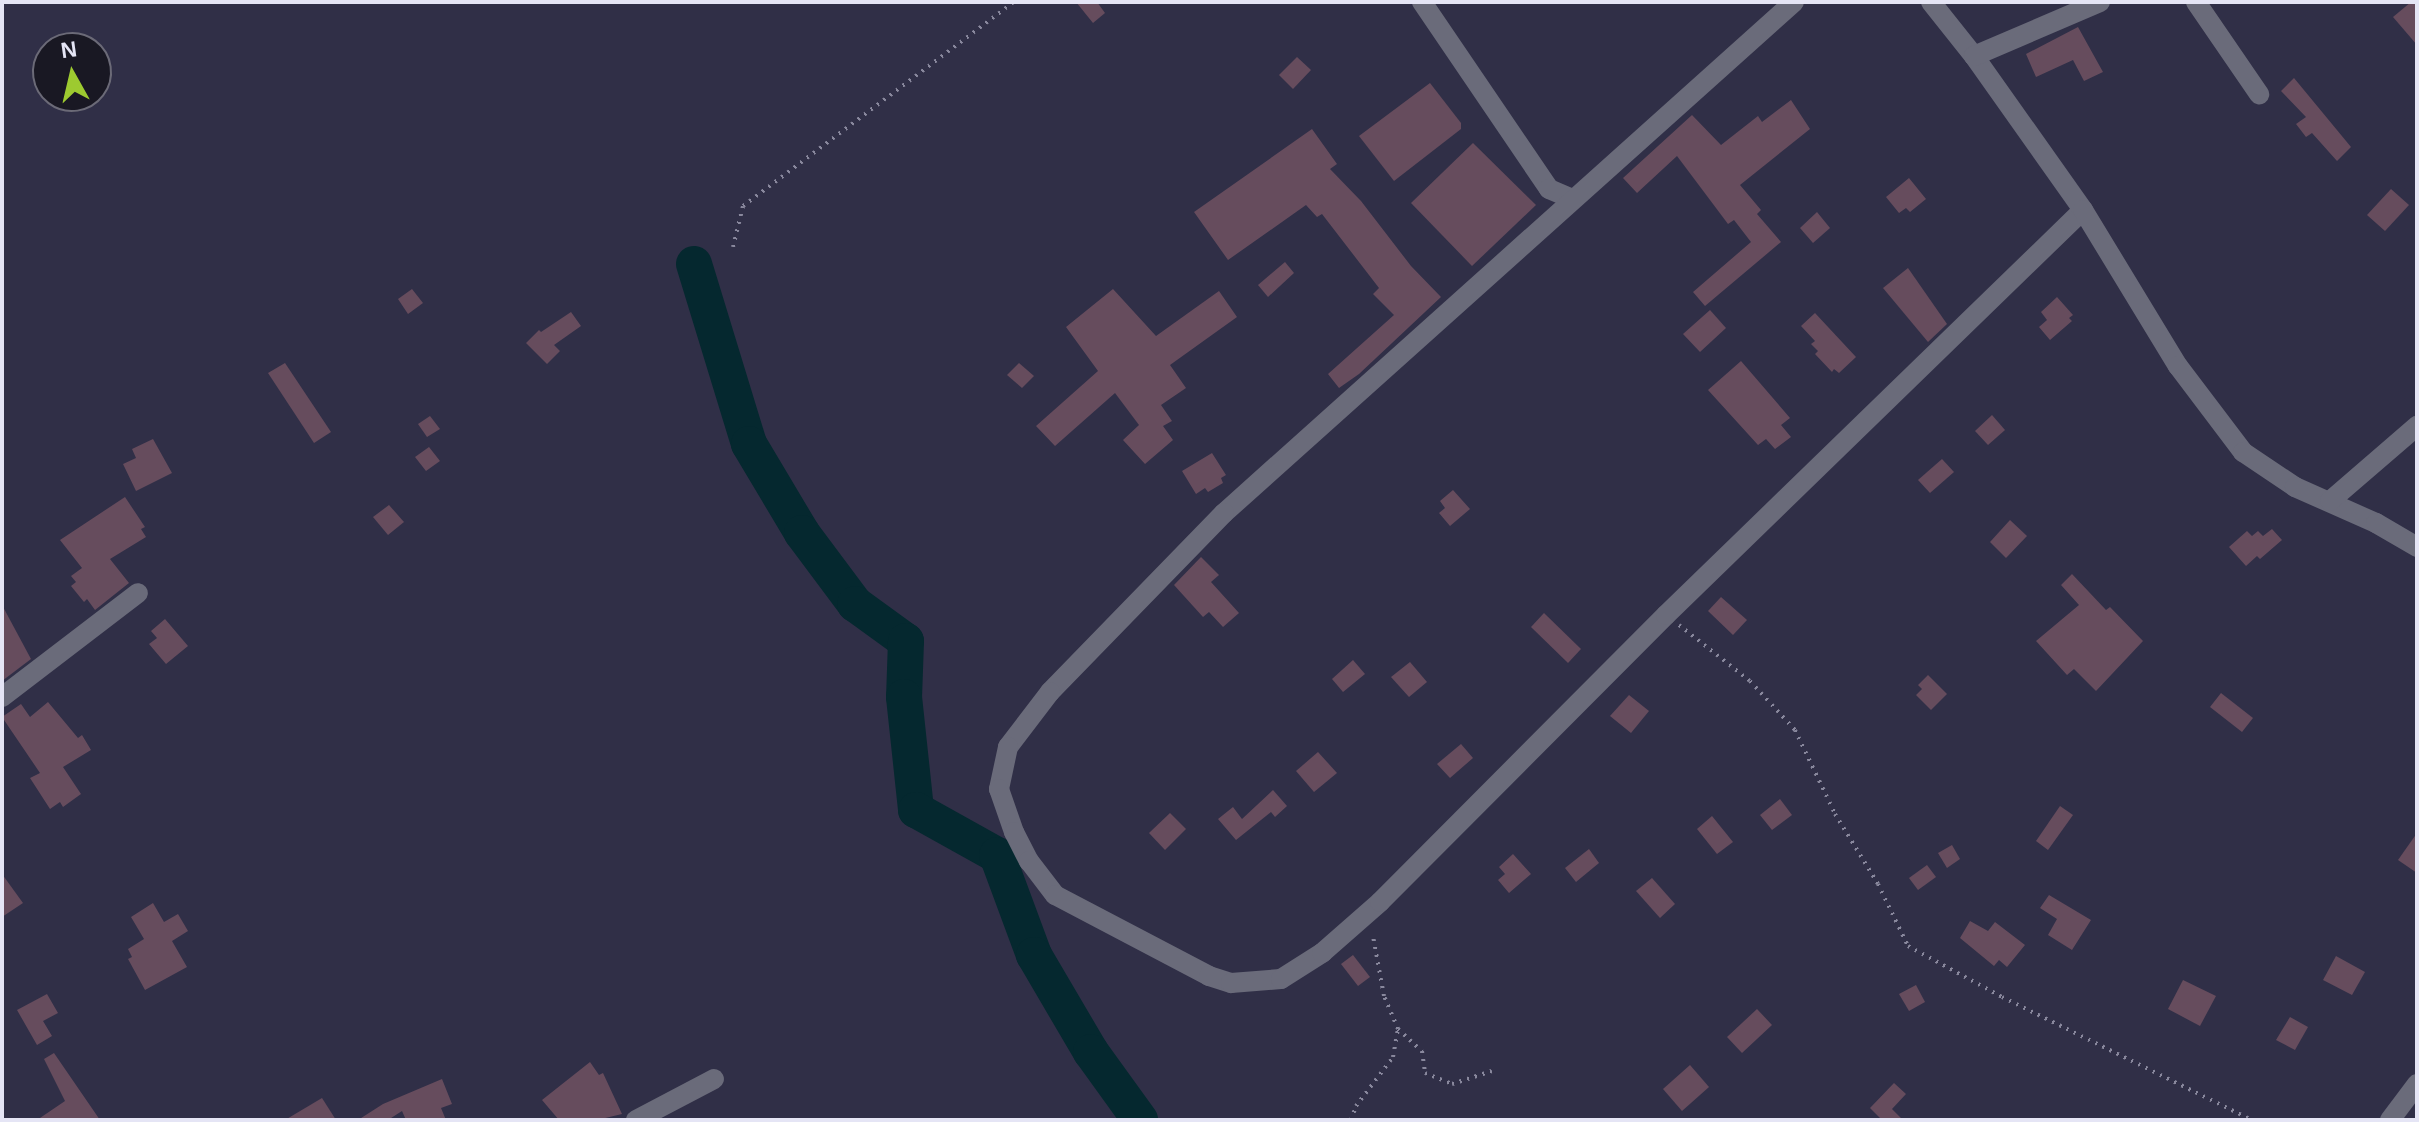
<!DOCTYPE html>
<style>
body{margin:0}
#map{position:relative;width:2419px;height:1122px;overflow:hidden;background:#302f47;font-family:Arial,sans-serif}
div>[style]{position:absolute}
.river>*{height:36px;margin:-18px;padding:0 18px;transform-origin:18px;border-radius:18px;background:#05282f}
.building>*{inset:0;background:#664c5d}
.path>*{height:4px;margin-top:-2px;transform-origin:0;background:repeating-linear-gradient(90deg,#89889d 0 2px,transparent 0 8px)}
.minor>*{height:20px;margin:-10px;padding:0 10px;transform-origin:10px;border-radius:10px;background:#6a6b7a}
span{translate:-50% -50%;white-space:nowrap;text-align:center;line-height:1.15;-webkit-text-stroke:6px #191823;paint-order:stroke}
.frame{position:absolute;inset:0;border:4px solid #e5e5f5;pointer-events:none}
.north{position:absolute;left:32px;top:32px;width:80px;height:80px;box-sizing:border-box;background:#191823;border:2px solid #6b6a77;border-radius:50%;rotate:352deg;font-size:22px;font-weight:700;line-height:32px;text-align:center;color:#e5e5f5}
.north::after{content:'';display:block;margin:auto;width:28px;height:36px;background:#9dca30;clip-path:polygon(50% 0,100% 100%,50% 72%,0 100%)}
</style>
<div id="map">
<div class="river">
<i style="left:694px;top:264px;width:188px;rotate:73deg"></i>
<i style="left:749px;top:444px;width:104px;rotate:59.2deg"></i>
<i style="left:802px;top:533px;width:89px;rotate:53.3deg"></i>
<i style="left:855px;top:604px;width:63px;rotate:36deg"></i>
<i style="left:906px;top:641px;width:56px;rotate:92deg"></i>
<i style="left:904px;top:697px;width:114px;rotate:83.9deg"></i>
<i style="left:916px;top:810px;width:93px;rotate:29.1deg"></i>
<i style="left:997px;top:855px;width:107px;rotate:69.7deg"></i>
<i style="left:1034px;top:955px;width:113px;rotate:59.6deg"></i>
<i style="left:1091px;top:1052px;width:84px;rotate:54.2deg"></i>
</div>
<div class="building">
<i style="clip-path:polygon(1076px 2px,1097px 2px,1105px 13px,1093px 23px)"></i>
<i style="clip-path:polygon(2411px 2px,2417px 2px,2417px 45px,2393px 17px)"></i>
<i style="clip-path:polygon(2078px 27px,2103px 72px,2084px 81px,2073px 60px,2036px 77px,2026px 54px)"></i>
<i style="clip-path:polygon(1297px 57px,1311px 70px,1293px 89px,1279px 75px)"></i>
<i style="clip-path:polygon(2294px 78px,2351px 147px,2337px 161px,2312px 133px,2306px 137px,2296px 124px,2306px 117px,2281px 91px)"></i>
<i style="clip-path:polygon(1430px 83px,1461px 123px,1461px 129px,1394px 181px,1359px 136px)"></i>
<i style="clip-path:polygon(1791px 100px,1810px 129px,1740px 185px,1761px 210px,1757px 214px,1781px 242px,1705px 306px,1693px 292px,1751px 242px,1734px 220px,1728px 224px,1677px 156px,1637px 193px,1623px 178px,1692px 115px,1721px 145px,1758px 116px,1762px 122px)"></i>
<i style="clip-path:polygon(1312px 129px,1337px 164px,1330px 169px,1361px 201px,1411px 266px,1441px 297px,1359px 374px,1339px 388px,1328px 374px,1394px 315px,1373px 294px,1379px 288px,1322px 214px,1317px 217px,1306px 205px,1228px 260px,1194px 212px)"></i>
<i style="clip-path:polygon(1473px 143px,1536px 205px,1472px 266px,1411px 203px)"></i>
<i style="clip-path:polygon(1909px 178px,1926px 199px,1910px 212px,1906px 208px,1899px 213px,1886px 197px)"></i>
<i style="clip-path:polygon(2391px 189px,2409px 205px,2385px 231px,2367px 215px)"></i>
<i style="clip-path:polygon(1817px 212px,1830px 228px,1813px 243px,1800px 228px)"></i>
<i style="clip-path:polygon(1285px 262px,1294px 273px,1268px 297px,1258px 285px)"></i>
<i style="clip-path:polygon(1908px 268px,1947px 324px,1928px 342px,1883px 288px)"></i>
<i style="clip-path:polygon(412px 289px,423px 303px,408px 314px,398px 299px)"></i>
<i style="clip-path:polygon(1113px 289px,1156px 336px,1219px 291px,1237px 317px,1170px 365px,1186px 388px,1161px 405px,1172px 421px,1163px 426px,1173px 440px,1145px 464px,1123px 440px,1139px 425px,1115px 393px,1055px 446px,1036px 426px,1098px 371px,1066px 327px)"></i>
<i style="clip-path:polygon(2057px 297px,2073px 315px,2069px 318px,2072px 321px,2050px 340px,2039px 327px,2047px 320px,2041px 312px)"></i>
<i style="clip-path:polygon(1710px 310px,1726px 328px,1700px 352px,1683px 334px)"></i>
<i style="clip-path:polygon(571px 312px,581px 326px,554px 345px,560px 351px,547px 364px,526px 343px,539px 330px,541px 332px)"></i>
<i style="clip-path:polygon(1815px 313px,1856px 357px,1839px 373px,1834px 369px,1832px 372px,1815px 354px,1818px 351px,1811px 344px,1815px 341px,1801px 326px)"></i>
<i style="clip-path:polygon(1741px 361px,1790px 418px,1781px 425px,1791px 437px,1775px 449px,1766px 439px,1758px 445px,1708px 390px)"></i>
<i style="clip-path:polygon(285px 363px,331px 432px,314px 443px,268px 373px)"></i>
<i style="clip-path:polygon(1019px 363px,1034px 376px,1022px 388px,1007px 375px)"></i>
<i style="clip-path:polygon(1992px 415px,2005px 430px,1988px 445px,1975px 431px)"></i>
<i style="clip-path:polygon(430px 416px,440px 429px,427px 437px,418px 424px)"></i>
<i style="clip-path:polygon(153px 439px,172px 473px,136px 491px,123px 464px,136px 458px,132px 449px)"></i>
<i style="clip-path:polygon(429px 447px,440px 461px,426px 471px,415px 457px)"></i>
<i style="clip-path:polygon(1212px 453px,1226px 475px,1221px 478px,1223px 483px,1208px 492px,1205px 488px,1196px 494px,1182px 471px)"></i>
<i style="clip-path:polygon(1942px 459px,1954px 472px,1930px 493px,1918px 480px)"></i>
<i style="clip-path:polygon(1453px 490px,1470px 509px,1450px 526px,1439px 513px,1445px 508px,1440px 501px)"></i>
<i style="clip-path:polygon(125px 497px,145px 527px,141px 529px,146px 537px,110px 559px,129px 583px,95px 610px,87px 599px,84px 602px,71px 586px,76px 582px,71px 576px,82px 568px,60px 540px)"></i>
<i style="clip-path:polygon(389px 505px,404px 522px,388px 535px,373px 517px)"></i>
<i style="clip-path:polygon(2010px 520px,2027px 536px,2006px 558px,1990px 542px)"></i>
<i style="clip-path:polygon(2272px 529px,2282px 540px,2260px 559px,2257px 556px,2246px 566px,2229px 547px,2247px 531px,2252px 536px,2258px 531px,2263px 536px)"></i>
<i style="clip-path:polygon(1201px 557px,1219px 575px,1211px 582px,1239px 613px,1223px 627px,1209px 612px,1203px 617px,1174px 585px)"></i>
<i style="clip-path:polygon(2072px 574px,2106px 610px,2110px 607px,2143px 641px,2096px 691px,2074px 669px,2067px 675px,2036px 641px,2079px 605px,2061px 585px)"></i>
<i style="clip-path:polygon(1721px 597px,1747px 620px,1733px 635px,1708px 611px)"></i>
<i style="clip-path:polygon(2px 605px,31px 659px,2px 681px)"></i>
<i style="clip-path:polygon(1544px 613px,1581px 649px,1568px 663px,1531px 627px)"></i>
<i style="clip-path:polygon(165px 619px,188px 646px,166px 664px,149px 644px,157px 638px,151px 631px)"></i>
<i style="clip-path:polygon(1353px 660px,1365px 674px,1343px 692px,1332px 679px)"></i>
<i style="clip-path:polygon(1410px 662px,1427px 682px,1409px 697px,1391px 677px)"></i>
<i style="clip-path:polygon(1928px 675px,1947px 694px,1931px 710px,1916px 695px,1922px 689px,1918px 685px)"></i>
<i style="clip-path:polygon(2221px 693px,2253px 718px,2242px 732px,2210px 707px)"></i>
<i style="clip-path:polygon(1629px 695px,1649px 711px,1631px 733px,1610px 716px)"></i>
<i style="clip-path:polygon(48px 702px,78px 738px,82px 735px,91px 750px,63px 767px,81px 794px,63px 807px,60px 802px,50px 809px,30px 778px,40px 773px,2px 717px,21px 704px,30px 717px)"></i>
<i style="clip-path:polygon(1461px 744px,1473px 758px,1450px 778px,1437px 764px)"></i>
<i style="clip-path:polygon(1318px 752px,1337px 773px,1314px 792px,1296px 771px)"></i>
<i style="clip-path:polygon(1273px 790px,1287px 806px,1275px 817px,1271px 812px,1236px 840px,1218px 819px,1233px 807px,1242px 819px)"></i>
<i style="clip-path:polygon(1780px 799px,1792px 815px,1772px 830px,1760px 815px)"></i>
<i style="clip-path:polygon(2060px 806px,2073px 815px,2048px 850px,2036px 841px)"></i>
<i style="clip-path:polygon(1170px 813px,1186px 829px,1165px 850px,1149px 833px)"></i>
<i style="clip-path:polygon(1712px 816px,1733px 842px,1717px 854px,1697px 829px)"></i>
<i style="clip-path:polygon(2417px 833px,2417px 873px,2398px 860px)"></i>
<i style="clip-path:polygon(1952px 845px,1960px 859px,1947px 868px,1938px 853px)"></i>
<i style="clip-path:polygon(1589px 849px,1599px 863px,1576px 882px,1565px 868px)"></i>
<i style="clip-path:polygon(1513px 854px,1531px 874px,1509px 893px,1498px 880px,1505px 874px,1499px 867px)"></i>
<i style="clip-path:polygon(1927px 865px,1936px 877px,1918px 890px,1909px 878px)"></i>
<i style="clip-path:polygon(2px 874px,23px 903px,2px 917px)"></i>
<i style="clip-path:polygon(1652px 878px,1675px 904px,1660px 918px,1636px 891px)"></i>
<i style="clip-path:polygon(2049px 895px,2091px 920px,2072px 950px,2048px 935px,2057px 919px,2040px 908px)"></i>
<i style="clip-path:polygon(153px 903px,164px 922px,178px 914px,188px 931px,172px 941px,187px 967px,145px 990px,128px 959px,132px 957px,128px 949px,144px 939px,131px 917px)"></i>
<i style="clip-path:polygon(1970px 921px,1988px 931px,1995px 922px,2025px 945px,2007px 967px,1999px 960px,1994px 966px,1960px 938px)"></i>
<i style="clip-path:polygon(1353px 955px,1370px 977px,1358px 986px,1341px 964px)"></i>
<i style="clip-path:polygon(2336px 956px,2365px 972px,2352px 995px,2323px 980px)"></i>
<i style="clip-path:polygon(2183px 980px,2216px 996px,2200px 1026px,2168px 1009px)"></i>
<i style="clip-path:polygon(1916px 985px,1925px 1002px,1909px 1011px,1899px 994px)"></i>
<i style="clip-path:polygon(47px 994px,58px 1013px,43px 1021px,52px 1036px,37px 1045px,17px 1010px)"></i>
<i style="clip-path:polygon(1757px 1009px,1772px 1025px,1742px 1053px,1727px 1037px)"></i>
<i style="clip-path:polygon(2290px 1017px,2308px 1027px,2295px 1050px,2276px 1040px)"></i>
<i style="clip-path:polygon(54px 1053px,100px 1120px,37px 1120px,65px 1101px,44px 1059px)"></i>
<i style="clip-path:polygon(590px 1062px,599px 1075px,603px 1073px,622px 1114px,597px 1120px,559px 1120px,542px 1100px)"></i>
<i style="clip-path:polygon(1690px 1065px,1709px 1087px,1682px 1111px,1663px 1089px)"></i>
<i style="clip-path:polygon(442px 1079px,452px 1104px,441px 1108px,446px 1120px,406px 1120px,402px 1111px,388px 1120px,358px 1120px,383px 1104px)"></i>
<i style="clip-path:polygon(1894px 1083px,1906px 1094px,1892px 1109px,1903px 1120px,1882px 1120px,1870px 1108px)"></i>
<i style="clip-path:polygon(322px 1098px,336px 1120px,285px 1120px)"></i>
</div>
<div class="path">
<i style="left:733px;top:247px;width:42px;rotate:-76.3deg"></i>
<i style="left:743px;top:206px;width:339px;rotate:-37deg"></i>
<i style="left:1679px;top:625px;width:90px;rotate:38.3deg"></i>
<i style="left:1750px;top:681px;width:67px;rotate:47.4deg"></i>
<i style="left:1795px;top:730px;width:93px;rotate:64.5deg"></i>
<i style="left:1835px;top:814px;width:82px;rotate:58.4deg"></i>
<i style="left:1878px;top:884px;width:69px;rotate:64.2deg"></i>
<i style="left:1908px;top:946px;width:107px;rotate:28.5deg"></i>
<i style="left:2002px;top:997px;width:279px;rotate:26.2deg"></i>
<i style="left:1398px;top:1029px;width:33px;rotate:43deg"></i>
<i style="left:1422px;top:1051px;width:22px;rotate:82deg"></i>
<i style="left:1425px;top:1073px;width:29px;rotate:22deg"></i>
<i style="left:1452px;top:1084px;width:42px;rotate:-18deg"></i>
<i style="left:1351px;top:1120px;width:15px;rotate:-70deg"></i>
<i style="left:1356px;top:1106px;width:61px;rotate:-52.9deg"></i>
<i style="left:1393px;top:1057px;width:28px;rotate:-80deg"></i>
<i style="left:1398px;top:1029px;width:36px;rotate:-113deg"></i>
<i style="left:1384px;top:996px;width:61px;rotate:-100.4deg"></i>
</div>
<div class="minor">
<i style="left:1422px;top:2px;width:226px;rotate:55.8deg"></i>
<i style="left:1549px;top:189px;width:26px;rotate:23deg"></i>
<i style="left:1794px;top:2px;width:766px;rotate:138.12deg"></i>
<i style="left:1224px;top:513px;width:250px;rotate:134.2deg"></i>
<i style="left:1050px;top:692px;width:69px;rotate:127.4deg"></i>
<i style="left:1008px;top:747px;width:43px;rotate:102.1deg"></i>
<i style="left:999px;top:789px;width:46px;rotate:70.8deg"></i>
<i style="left:1014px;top:832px;width:33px;rotate:63deg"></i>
<i style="left:1029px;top:861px;width:43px;rotate:52.6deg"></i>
<i style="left:1055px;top:895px;width:174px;rotate:27.7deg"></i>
<i style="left:1209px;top:976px;width:23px;rotate:18deg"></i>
<i style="left:1231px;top:983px;width:50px;rotate:-4.6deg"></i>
<i style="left:1281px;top:979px;width:49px;rotate:-32.4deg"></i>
<i style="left:1322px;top:953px;width:77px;rotate:-41.3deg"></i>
<i style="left:1380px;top:902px;width:405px;rotate:-45.1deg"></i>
<i style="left:1666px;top:615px;width:581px;rotate:-44.16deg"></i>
<i style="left:1931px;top:2px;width:69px;rotate:51.5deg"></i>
<i style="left:1974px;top:56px;width:189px;rotate:54.7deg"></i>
<i style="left:2083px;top:210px;width:183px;rotate:58.7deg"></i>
<i style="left:2178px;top:366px;width:108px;rotate:52.9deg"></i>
<i style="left:2243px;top:452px;width:63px;rotate:33.9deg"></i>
<i style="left:2295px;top:487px;width:89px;rotate:24deg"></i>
<i style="left:2376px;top:523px;width:48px;rotate:30.3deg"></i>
<i style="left:2196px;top:2px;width:112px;rotate:55.6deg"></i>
<i style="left:1974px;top:56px;width:137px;rotate:-23.2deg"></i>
<i style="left:2330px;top:501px;width:115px;rotate:-40.8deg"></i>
<i style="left:2px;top:697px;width:171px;rotate:-37.4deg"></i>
<i style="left:636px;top:1120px;width:88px;rotate:-27.7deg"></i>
<i style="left:2390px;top:1120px;width:45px;rotate:-53.1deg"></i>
</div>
<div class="frame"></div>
<div class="north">N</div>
</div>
